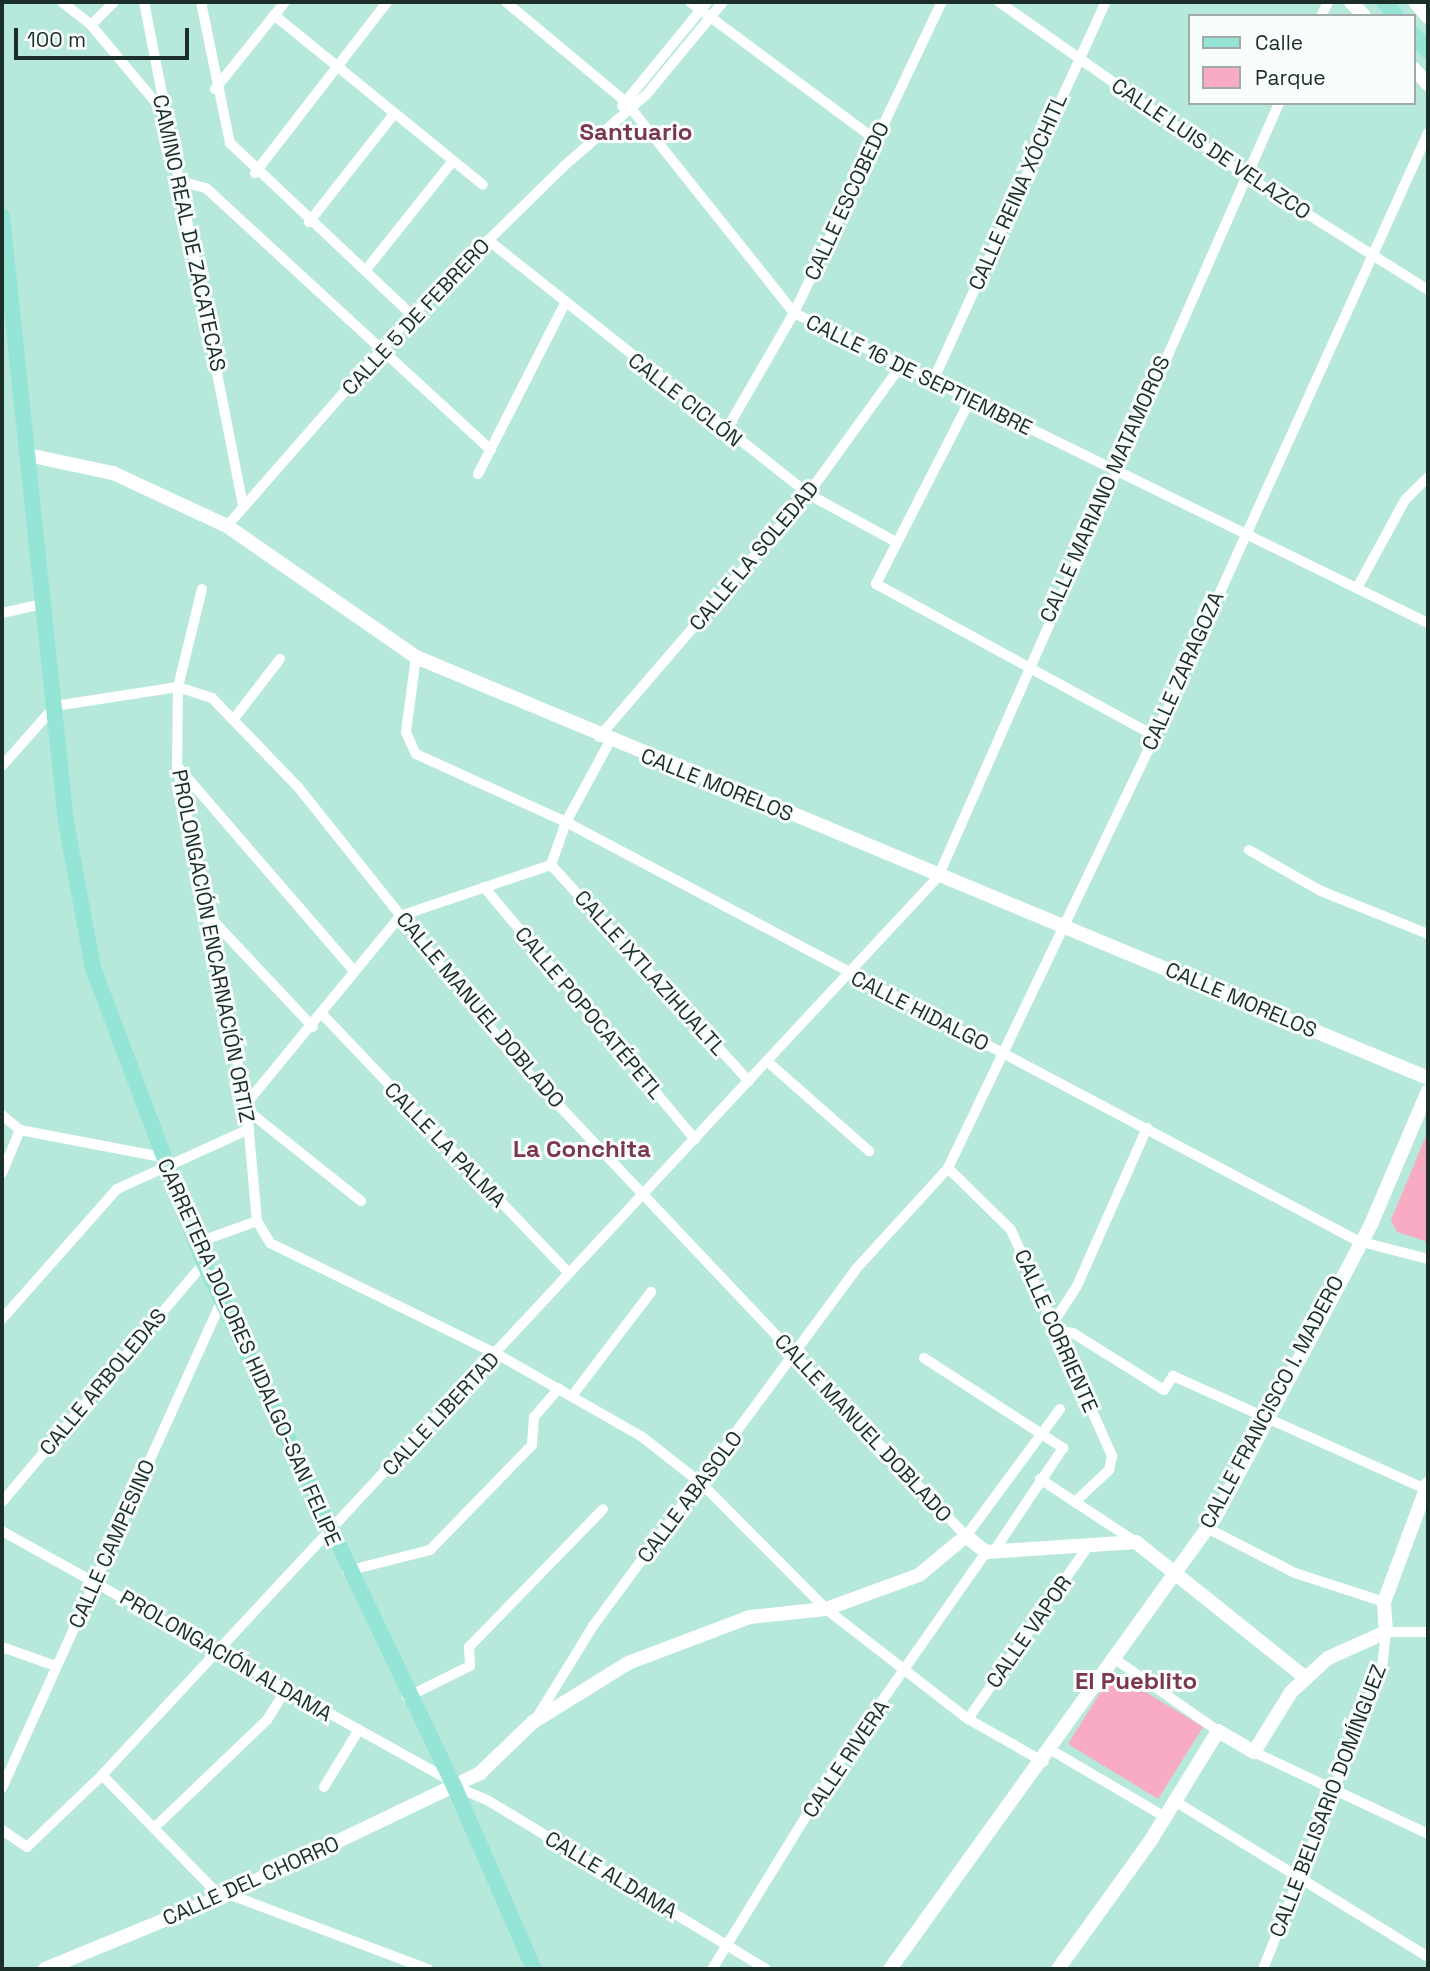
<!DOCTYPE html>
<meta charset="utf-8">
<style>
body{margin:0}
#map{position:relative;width:1430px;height:1971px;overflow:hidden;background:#b7e8dc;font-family:"Space Grotesk",sans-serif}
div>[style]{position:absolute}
.green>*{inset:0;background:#f9abc4}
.street>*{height:10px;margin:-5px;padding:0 5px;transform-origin:5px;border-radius:5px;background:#fff}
.secondary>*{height:14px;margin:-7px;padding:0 7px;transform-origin:7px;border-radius:7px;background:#fff}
.primary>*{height:16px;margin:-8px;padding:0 8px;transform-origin:8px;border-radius:8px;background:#94e5d6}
span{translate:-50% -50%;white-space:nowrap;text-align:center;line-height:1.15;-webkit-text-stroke:6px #f9fefd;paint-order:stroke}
.street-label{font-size:21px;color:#1b2e2a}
.quarter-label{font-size:24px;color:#7b3750;font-weight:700}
.frame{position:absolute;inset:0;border:4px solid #1b2e2a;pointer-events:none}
.legend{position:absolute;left:1188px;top:14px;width:228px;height:91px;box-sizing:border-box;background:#f9fefd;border:2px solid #a0aba9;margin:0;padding:9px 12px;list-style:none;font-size:21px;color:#1b2e2a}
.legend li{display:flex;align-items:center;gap:14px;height:35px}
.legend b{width:35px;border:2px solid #a0aba9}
.scale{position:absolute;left:14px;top:28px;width:175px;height:32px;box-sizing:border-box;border:4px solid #1b2e2a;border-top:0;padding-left:9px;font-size:21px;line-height:24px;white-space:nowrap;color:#1b2e2a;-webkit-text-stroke:5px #f9fefd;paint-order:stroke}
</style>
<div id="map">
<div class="green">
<i style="clip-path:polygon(1428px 1131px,1428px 1242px,1397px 1232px,1391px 1220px)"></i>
<i style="clip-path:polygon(1113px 1672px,1203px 1727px,1158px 1799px,1068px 1744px)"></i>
</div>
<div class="street">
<i style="left:62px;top:2px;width:37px;rotate:38deg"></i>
<i style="left:91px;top:25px;width:111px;rotate:50.1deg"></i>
<i style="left:144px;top:2px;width:513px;rotate:78.87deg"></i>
<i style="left:201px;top:2px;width:144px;rotate:78.4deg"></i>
<i style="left:230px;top:143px;width:250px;rotate:43.4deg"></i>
<i style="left:506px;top:2px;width:155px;rotate:39.8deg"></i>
<i style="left:625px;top:101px;width:271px;rotate:51.4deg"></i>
<i style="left:794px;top:313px;width:706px;rotate:26.06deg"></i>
<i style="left:690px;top:2px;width:232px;rotate:36.6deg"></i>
<i style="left:999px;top:2px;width:301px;rotate:35.1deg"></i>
<i style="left:1245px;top:175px;width:216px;rotate:32.1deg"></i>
<i style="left:274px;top:15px;width:269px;rotate:39.1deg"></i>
<i style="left:1321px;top:16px;width:16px;rotate:-63deg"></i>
<i style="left:91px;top:25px;width:33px;rotate:-45deg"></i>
<i style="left:215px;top:89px;width:112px;rotate:-51.2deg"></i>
<i style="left:622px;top:106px;width:134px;rotate:-50.7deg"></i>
<i style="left:255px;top:173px;width:216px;rotate:-52.3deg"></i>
<i style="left:183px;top:182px;width:24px;rotate:15deg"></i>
<i style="left:206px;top:188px;width:387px;rotate:42.6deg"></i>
<i style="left:309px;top:222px;width:137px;rotate:-51.8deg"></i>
<i style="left:488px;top:240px;width:409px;rotate:38.4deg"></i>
<i style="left:808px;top:494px;width:100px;rotate:28.6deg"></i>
<i style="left:365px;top:271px;width:139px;rotate:-51.4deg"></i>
<i style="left:932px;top:383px;width:419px;rotate:-65.5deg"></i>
<i style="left:969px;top:402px;width:204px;rotate:117.1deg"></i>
<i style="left:876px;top:584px;width:318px;rotate:28.6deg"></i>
<i style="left:725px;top:432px;width:138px;rotate:-59.9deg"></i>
<i style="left:794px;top:313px;width:344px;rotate:-64.6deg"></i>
<i style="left:478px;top:474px;width:190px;rotate:-63deg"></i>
<i style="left:227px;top:526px;width:281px;rotate:-48.8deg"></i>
<i style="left:412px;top:315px;width:213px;rotate:-44.4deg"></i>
<i style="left:564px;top:166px;width:108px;rotate:-40.9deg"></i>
<i style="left:646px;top:95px;width:121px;rotate:-50.4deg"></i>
<i style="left:1357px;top:588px;width:100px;rotate:-61.4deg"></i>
<i style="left:1405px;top:500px;width:33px;rotate:-45deg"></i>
<i style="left:202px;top:589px;width:101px;rotate:103.8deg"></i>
<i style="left:178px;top:687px;width:79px;rotate:90.7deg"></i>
<i style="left:177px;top:766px;width:351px;rotate:78.5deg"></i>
<i style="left:247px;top:1110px;width:111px;rotate:84.9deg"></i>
<i style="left:257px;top:1221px;width:26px;rotate:59deg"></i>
<i style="left:270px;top:1243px;width:253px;rotate:26.1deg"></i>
<i style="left:497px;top:1354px;width:166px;rotate:29.7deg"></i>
<i style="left:641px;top:1436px;width:78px;rotate:38.2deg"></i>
<i style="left:702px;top:1484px;width:176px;rotate:45.2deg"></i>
<i style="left:826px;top:1609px;width:180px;rotate:37.8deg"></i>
<i style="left:968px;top:1719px;width:87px;rotate:29.5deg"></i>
<i style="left:2px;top:613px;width:42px;rotate:-12.4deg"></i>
<i style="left:416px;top:657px;width:76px;rotate:97.6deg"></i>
<i style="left:406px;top:732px;width:24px;rotate:66deg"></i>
<i style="left:416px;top:754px;width:165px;rotate:24.4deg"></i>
<i style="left:566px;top:822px;width:896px;rotate:27.88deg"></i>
<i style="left:1358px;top:1241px;width:72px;rotate:14.4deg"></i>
<i style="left:233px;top:720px;width:77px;rotate:-52.4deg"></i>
<i style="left:599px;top:737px;width:321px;rotate:-49.3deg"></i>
<i style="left:808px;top:494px;width:157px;rotate:-54.1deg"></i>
<i style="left:2px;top:766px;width:80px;rotate:-48.5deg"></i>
<i style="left:55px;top:706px;width:124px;rotate:-8.8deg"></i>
<i style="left:178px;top:687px;width:36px;rotate:18deg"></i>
<i style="left:212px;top:698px;width:124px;rotate:46deg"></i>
<i style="left:298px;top:787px;width:349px;rotate:51.4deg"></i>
<i style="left:516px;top:1060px;width:655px;rotate:46.61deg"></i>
<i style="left:966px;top:1536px;width:158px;rotate:-53.5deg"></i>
<i style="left:178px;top:767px;width:269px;rotate:49.2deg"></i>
<i style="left:1249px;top:850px;width:83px;rotate:29.7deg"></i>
<i style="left:1321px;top:891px;width:115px;rotate:21.9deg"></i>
<i style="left:551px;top:865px;width:293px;rotate:47.5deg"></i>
<i style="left:551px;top:865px;width:46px;rotate:-70.8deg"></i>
<i style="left:566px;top:822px;width:92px;rotate:-61.5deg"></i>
<i style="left:484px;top:887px;width:329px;rotate:50.1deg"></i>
<i style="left:204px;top:911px;width:159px;rotate:46.8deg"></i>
<i style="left:323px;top:1015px;width:356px;rotate:46.4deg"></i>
<i style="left:768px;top:1062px;width:135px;rotate:41.4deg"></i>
<i style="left:245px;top:1105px;width:244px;rotate:-50.6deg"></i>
<i style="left:400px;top:916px;width:159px;rotate:-18.7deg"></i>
<i style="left:247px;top:1110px;width:146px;rotate:38.6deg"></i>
<i style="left:2px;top:1115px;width:23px;rotate:40deg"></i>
<i style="left:20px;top:1130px;width:144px;rotate:10.8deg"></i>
<i style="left:948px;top:1168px;width:88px;rotate:44.5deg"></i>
<i style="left:1011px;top:1230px;width:248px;rotate:65.9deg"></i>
<i style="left:1112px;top:1456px;width:14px;rotate:102deg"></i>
<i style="left:1109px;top:1470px;width:47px;rotate:136.7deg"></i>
<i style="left:2px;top:1173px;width:47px;rotate:-67.3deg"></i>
<i style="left:196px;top:1243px;width:65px;rotate:-19.8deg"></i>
<i style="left:2px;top:1319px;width:174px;rotate:-48.5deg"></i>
<i style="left:117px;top:1189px;width:145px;rotate:-24.4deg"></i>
<i style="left:1053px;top:1323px;width:44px;rotate:-57deg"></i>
<i style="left:1077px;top:1286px;width:173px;rotate:-66.1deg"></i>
<i style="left:1056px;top:1330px;width:17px;rotate:10deg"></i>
<i style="left:1073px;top:1333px;width:107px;rotate:32.1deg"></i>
<i style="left:1164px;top:1390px;width:17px;rotate:-57deg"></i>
<i style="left:1173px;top:1376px;width:277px;rotate:24.1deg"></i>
<i style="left:924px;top:1358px;width:166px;rotate:32.9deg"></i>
<i style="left:1063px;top:1448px;width:124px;rotate:123.8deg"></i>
<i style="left:572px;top:1396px;width:131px;rotate:-52.8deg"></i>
<i style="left:1040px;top:1479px;width:115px;rotate:33.3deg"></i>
<i style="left:2px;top:1502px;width:313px;rotate:-49.8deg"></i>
<i style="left:1207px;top:1528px;width:99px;rotate:27.1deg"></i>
<i style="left:1295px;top:1573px;width:94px;rotate:18deg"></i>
<i style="left:2px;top:1531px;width:514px;rotate:29.11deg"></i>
<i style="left:347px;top:1571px;width:86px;rotate:-14.2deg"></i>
<i style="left:430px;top:1550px;width:146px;rotate:-45.8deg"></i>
<i style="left:532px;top:1445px;width:28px;rotate:-86deg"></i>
<i style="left:534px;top:1417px;width:38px;rotate:-49deg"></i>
<i style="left:2px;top:1647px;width:57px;rotate:19.4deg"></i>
<i style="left:1112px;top:1657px;width:129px;rotate:34.9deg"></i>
<i style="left:407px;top:1697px;width:70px;rotate:-26.2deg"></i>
<i style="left:470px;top:1666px;width:19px;rotate:-93deg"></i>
<i style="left:469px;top:1647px;width:192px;rotate:-45.8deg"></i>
<i style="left:968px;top:1719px;width:212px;rotate:-55.2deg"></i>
<i style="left:534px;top:1722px;width:113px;rotate:-58.4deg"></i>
<i style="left:593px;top:1626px;width:442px;rotate:-53.6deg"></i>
<i style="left:855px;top:1270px;width:138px;rotate:-47.6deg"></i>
<i style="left:948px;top:1168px;width:479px;rotate:-64.4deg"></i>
<i style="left:1155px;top:736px;width:662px;rotate:-65.64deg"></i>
<i style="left:1051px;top:1750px;width:129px;rotate:30.4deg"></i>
<i style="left:1254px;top:1752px;width:192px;rotate:25.2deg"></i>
<i style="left:102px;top:1775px;width:170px;rotate:45.7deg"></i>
<i style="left:454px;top:1786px;width:36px;rotate:23deg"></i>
<i style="left:487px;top:1800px;width:326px;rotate:31.2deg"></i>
<i style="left:324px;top:1787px;width:66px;rotate:-58.7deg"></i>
<i style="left:2px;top:1788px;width:535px;rotate:-65.73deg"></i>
<i style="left:1173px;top:1800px;width:299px;rotate:31.6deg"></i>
<i style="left:155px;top:1827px;width:155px;rotate:-43.7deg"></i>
<i style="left:267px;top:1720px;width:34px;rotate:-58deg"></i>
<i style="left:2px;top:1830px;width:30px;rotate:34deg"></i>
<i style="left:27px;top:1847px;width:104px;rotate:-43.8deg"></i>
<i style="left:102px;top:1775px;width:1227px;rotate:-47.05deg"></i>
<i style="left:938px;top:877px;width:846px;rotate:-66.22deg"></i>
<i style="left:228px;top:1894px;width:214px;rotate:20.6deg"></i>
<i style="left:712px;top:1969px;width:248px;rotate:-58.4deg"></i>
<i style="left:842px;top:1758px;width:251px;rotate:-55deg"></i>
<i style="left:1263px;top:1969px;width:323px;rotate:-68.4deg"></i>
<i style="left:1382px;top:1669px;width:37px;rotate:-84deg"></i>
<i style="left:1386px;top:1632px;width:42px"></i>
</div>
<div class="secondary">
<i style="left:1351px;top:2px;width:19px;rotate:47deg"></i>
<i style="left:1415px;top:2px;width:20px;rotate:49deg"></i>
<i style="left:1414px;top:69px;width:21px;rotate:47deg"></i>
<i style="left:28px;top:455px;width:87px;rotate:12deg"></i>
<i style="left:113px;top:473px;width:126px;rotate:24.9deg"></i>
<i style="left:227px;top:526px;width:230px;rotate:34.7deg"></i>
<i style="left:416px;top:657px;width:1096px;rotate:22.59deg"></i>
<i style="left:45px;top:1969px;width:198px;rotate:-22.3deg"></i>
<i style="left:228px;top:1894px;width:280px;rotate:-25.6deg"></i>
<i style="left:480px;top:1773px;width:74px;rotate:-43.9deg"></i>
<i style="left:533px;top:1722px;width:112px;rotate:-31.8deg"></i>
<i style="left:628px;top:1663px;width:130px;rotate:-20.7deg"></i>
<i style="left:750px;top:1617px;width:76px;rotate:-6deg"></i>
<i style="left:826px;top:1609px;width:99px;rotate:-20.1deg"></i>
<i style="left:919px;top:1575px;width:61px;rotate:-39.7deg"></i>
<i style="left:966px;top:1536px;width:26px;rotate:39deg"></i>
<i style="left:986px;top:1552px;width:150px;rotate:-3.8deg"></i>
<i style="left:1136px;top:1542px;width:218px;rotate:38.7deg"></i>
<i style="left:890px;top:1969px;width:558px;rotate:-54.26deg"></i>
<i style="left:1216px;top:1516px;width:333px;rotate:-62deg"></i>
<i style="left:1372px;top:1222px;width:142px;rotate:-66.9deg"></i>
<i style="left:1058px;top:1969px;width:159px;rotate:-54.2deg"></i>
<i style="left:1151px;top:1840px;width:128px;rotate:-58.4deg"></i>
<i style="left:1218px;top:1731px;width:42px;rotate:30.3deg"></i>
<i style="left:1254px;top:1752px;width:70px;rotate:-58.3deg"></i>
<i style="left:1291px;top:1692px;width:50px;rotate:-42.6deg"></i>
<i style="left:1328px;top:1658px;width:64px;rotate:-24.1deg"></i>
<i style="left:1386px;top:1632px;width:30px;rotate:-94deg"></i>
<i style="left:1384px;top:1602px;width:126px;rotate:-69.6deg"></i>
</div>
<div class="primary">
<i style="left:1384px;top:2px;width:18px;rotate:49deg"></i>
<i style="left:1414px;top:35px;width:21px;rotate:49deg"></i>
<i style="left:2px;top:216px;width:609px;rotate:83.97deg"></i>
<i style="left:66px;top:822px;width:148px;rotate:79.5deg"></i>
<i style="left:93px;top:968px;width:315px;rotate:69.4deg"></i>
<i style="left:204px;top:1263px;width:580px;rotate:64.45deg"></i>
<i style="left:454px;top:1786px;width:200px;rotate:66.4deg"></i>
</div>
<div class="street-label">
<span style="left:1211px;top:149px;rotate:34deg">CALLE LUIS DE VELAZCO</span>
<span style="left:1018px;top:192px;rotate:-66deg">CALLE REINA XÓCHITL</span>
<span style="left:847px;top:201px;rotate:-65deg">CALLE ESCOBEDO</span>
<span style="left:189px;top:233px;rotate:78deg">CAMINO REAL DE ZACATECAS</span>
<span style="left:416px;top:317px;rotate:-47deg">CALLE 5 DE FEBRERO</span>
<span style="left:919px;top:375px;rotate:26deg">CALLE 16 DE SEPTIEMBRE</span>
<span style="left:685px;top:400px;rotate:38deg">CALLE CICLÓN</span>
<span style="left:1105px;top:489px;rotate:-66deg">CALLE MARIANO MATAMOROS</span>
<span style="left:754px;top:556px;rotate:-50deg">CALLE LA SOLEDAD</span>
<span style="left:1183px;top:671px;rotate:-66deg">CALLE ZARAGOZA</span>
<span style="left:717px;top:785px;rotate:22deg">CALLE MORELOS</span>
<span style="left:213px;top:946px;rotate:79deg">PROLONGACIÓN ENCARNACIÓN ORTIZ</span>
<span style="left:650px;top:973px;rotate:48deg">CALLE IXTLAZIHUALTL</span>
<span style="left:1241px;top:1000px;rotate:23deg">CALLE MORELOS</span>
<span style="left:480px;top:1010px;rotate:50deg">CALLE MANUEL DOBLADO</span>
<span style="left:920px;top:1011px;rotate:27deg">CALLE HIDALGO</span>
<span style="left:589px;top:1013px;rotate:50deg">CALLE POPOCATÉPETL</span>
<span style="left:445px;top:1145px;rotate:46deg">CALLE LA PALMA</span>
<span style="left:1056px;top:1331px;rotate:66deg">CALLE CORRIENTE</span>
<span style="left:249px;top:1352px;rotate:66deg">CARRETERA DOLORES HIDALGO-SAN FELIPE</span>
<span style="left:103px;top:1382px;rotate:-50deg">CALLE ARBOLEDAS</span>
<span style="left:1272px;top:1402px;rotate:-62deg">CALLE FRANCISCO I. MADERO</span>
<span style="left:441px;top:1414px;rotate:-47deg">CALLE LIBERTAD</span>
<span style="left:863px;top:1428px;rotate:47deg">CALLE MANUEL DOBLADO</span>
<span style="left:690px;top:1497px;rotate:-53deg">CALLE ABASOLO</span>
<span style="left:112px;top:1544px;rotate:-66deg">CALLE CAMPESINO</span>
<span style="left:1029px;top:1632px;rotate:-55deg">CALLE VAPOR</span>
<span style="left:226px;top:1656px;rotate:30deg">PROLONGACIÓN ALDAMA</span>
<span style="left:846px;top:1759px;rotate:-56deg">CALLE RIVERA</span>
<span style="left:1328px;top:1801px;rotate:-69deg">CALLE BELISARIO DOMÍNGUEZ</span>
<span style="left:611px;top:1875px;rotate:31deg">CALLE ALDAMA</span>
<span style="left:251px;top:1881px;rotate:-24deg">CALLE DEL CHORRO</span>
</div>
<div class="quarter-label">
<span style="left:636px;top:132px">Santuario</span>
<span style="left:582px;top:1149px">La Conchita</span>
<span style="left:1136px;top:1681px">El Pueblito</span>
</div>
<div class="frame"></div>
<ul class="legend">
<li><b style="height:9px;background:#94e5d6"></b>Calle</li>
<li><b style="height:19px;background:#f9abc4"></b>Parque</li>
</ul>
<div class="scale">100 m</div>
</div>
